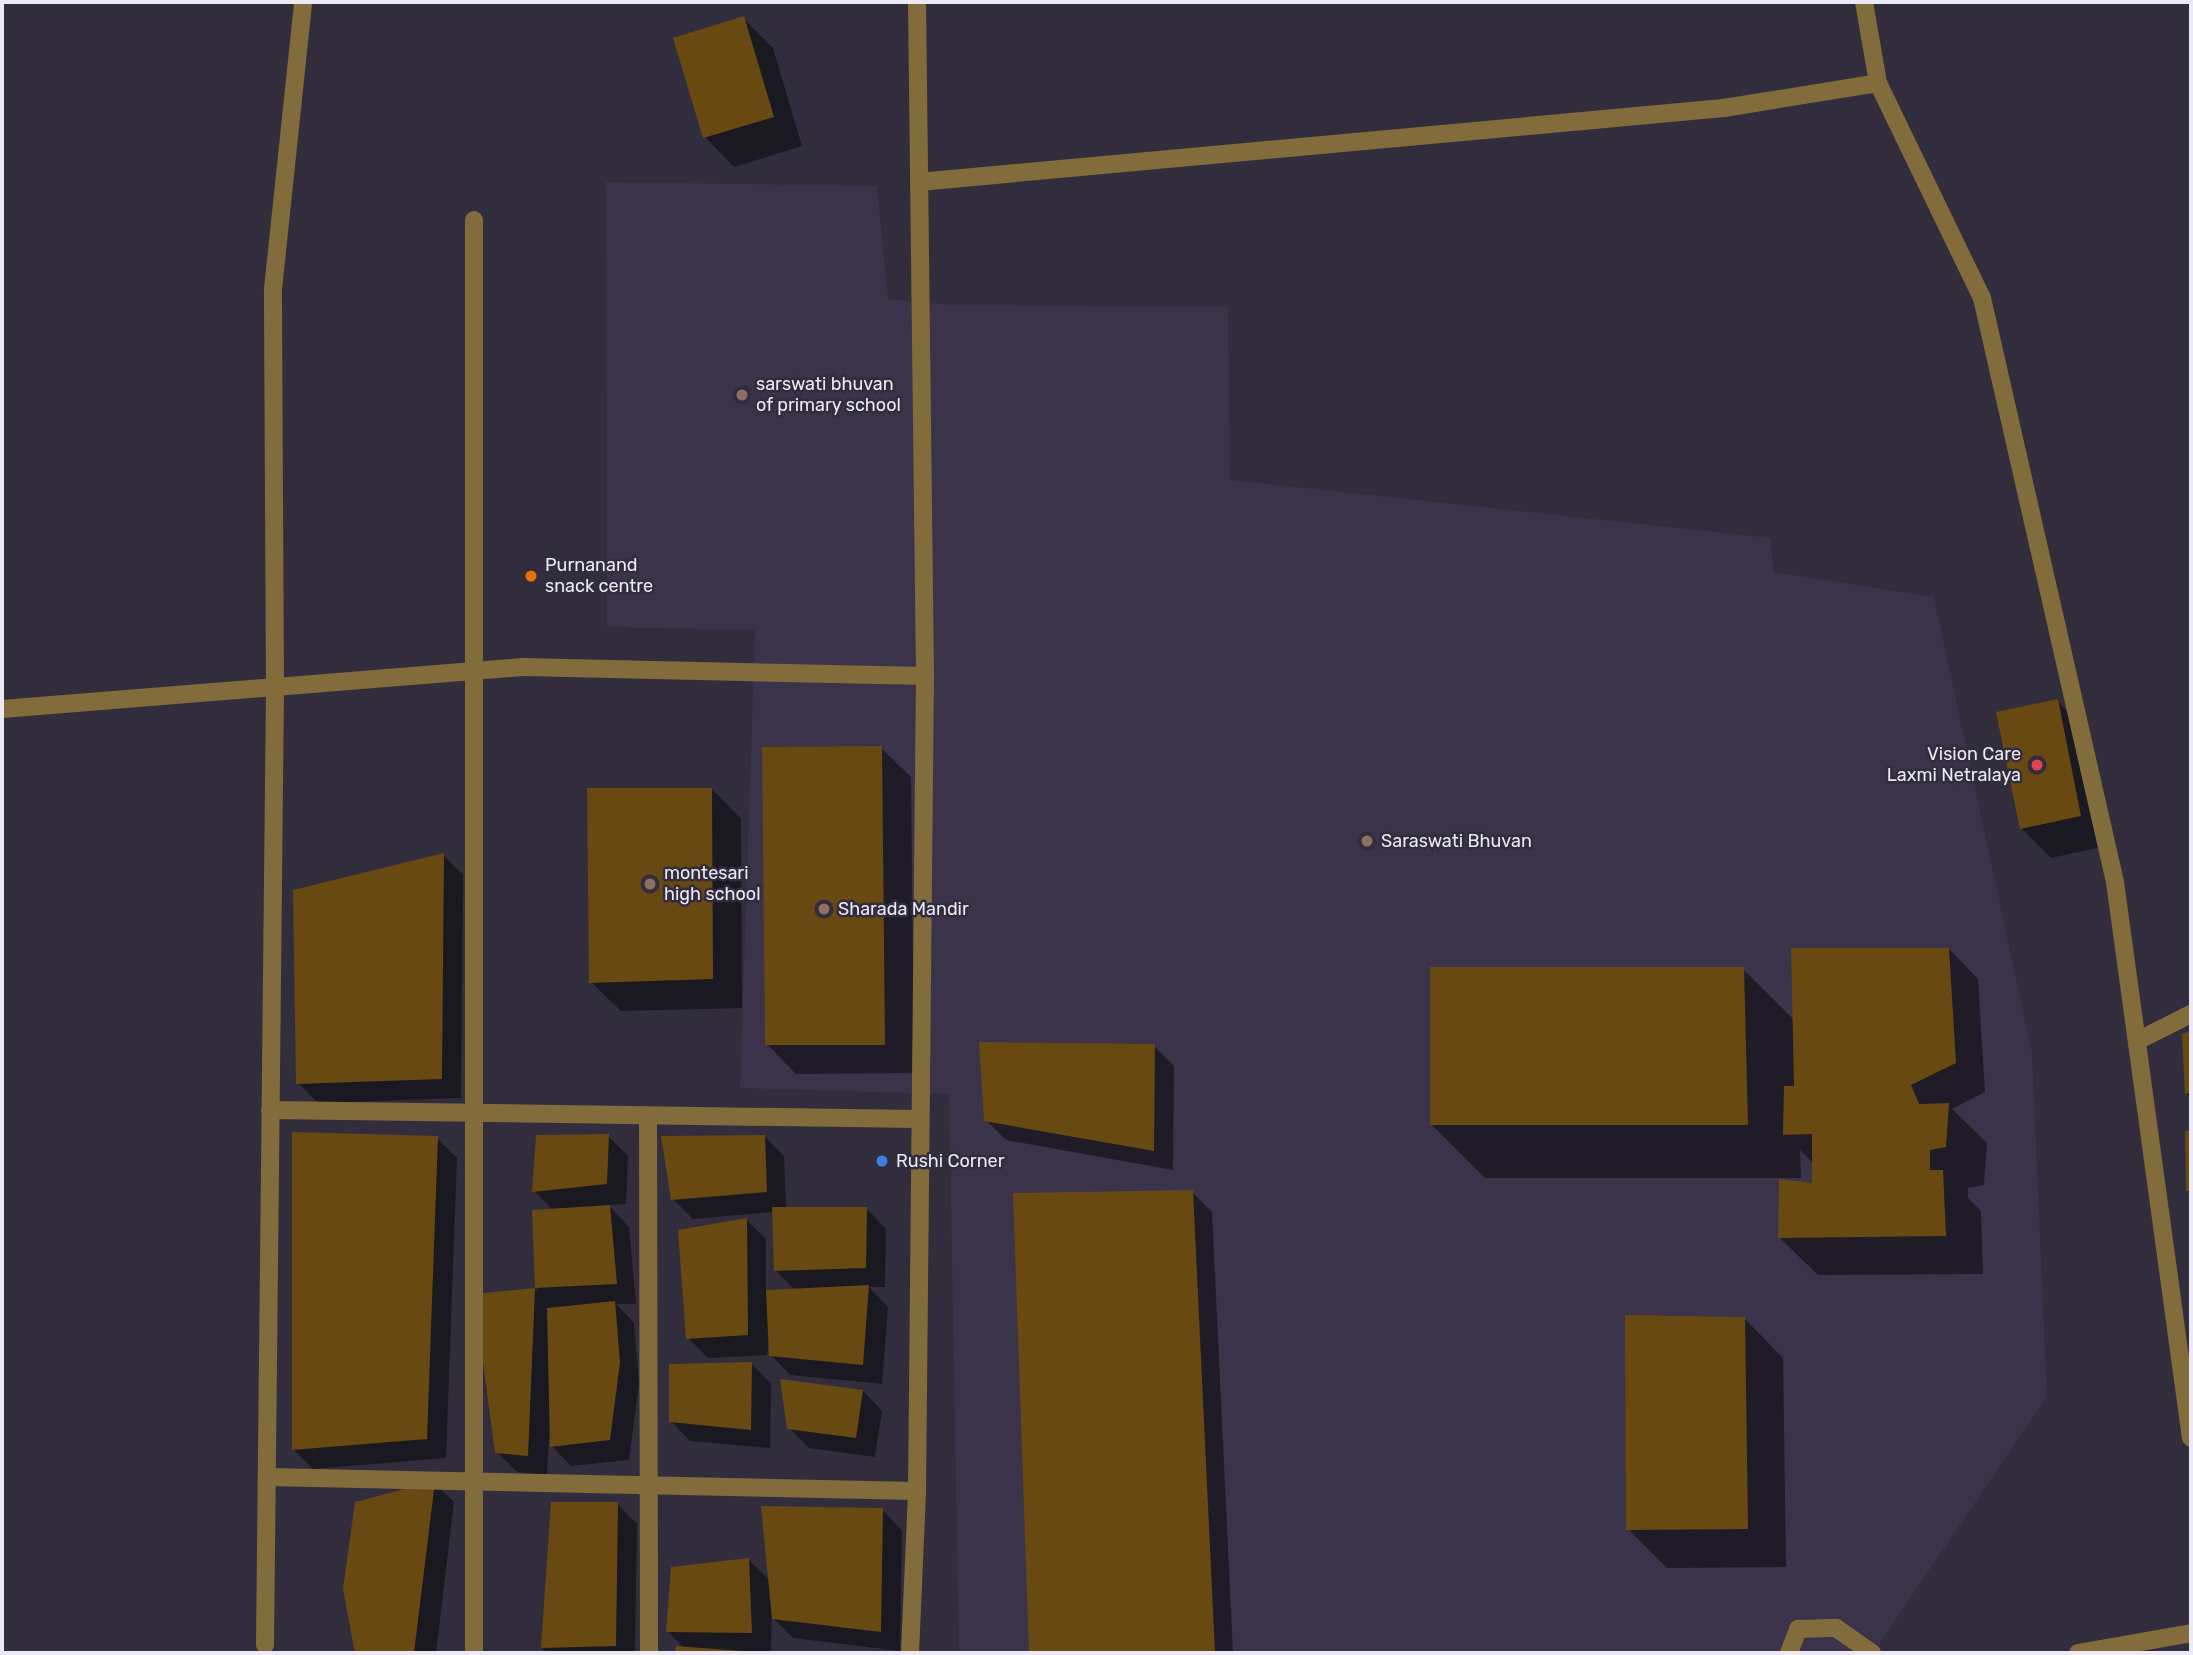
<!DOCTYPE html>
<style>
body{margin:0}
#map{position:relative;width:2193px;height:1655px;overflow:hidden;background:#322d3d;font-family:Rubik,sans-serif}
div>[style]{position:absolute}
.built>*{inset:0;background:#3a3349}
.shadow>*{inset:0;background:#0007}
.building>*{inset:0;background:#684912}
.minor>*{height:18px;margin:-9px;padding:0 9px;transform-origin:9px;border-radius:9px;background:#836c3c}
.dots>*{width:19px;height:19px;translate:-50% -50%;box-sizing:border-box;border:4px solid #322d3d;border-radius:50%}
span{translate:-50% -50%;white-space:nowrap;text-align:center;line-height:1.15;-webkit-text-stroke:5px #322d3d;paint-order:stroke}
.poi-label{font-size:18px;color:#ebe9f3}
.left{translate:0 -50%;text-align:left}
.right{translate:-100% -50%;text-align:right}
.frame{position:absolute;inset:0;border:4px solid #ebe9f3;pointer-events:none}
</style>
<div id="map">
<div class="built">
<i style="clip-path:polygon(606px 182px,877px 186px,888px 299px,950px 305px,1228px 307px,1230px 480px,1771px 538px,1773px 572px,1934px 597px,2032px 1053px,2047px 1396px,1873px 1653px,959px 1653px,949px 1094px,740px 1088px,755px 630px,607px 627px)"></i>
</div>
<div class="shadow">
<i style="clip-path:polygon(743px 18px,773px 48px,802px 146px,734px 167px,705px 137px)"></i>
<i style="clip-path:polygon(2057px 701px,2087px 731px,2110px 845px,2051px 858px,2021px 828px)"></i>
<i style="clip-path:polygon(881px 748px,911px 777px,914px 1073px,796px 1074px,767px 1044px)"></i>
<i style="clip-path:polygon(712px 789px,741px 819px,742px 1008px,621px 1011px,591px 982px)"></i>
<i style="clip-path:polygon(443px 855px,463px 875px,461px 1098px,318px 1103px,298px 1083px)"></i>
<i style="clip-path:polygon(1949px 949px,1978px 979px,1985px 1092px,1952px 1109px,1987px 1143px,1984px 1185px,1968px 1188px,1968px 1198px,1981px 1211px,1983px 1274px,1818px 1275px,1779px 1237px,1814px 1185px,1814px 1164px,1800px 1150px,1801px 1178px,1485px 1178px,1431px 1124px,1743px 969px,1795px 1021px)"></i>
<i style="clip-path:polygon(2191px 1033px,2191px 1098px,2187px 1094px,2184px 1035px)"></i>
<i style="clip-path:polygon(1154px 1046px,1174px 1066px,1173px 1170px,1006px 1140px,986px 1120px)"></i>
<i style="clip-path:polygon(608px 1136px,628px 1156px,626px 1204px,608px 1205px,629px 1227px,636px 1304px,616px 1304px,634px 1323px,639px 1383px,629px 1460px,571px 1466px,552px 1446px,549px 1436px,547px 1475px,517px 1472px,497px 1452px,476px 1296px,537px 1290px,534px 1212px,553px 1210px,534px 1191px)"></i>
<i style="clip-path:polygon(764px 1136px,784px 1156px,786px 1209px,867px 1209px,886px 1229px,885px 1287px,869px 1287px,888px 1307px,882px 1384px,790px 1375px,771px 1355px,770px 1334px,767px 1355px,708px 1358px,688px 1338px,746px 1220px,766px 1239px,766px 1292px,796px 1291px,775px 1270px,774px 1212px,693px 1219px,673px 1199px)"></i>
<i style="clip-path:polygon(437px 1138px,457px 1158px,446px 1458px,313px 1469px,293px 1449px)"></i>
<i style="clip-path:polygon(1192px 1192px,1212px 1212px,1233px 1653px,1031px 1653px,1015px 1194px)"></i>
<i style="clip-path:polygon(1745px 1319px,1783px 1358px,1786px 1567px,1667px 1568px,1628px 1529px)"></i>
<i style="clip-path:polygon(752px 1364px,771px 1384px,770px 1448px,690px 1441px,671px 1421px)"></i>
<i style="clip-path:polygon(863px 1391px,882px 1411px,875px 1457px,809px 1448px,789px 1428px)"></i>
<i style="clip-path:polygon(434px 1483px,454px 1502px,436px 1653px,357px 1653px,345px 1589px)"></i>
<i style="clip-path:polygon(617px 1504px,637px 1524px,635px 1653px,548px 1653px,542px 1648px)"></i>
<i style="clip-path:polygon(882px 1510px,902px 1530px,900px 1651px,793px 1638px,773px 1618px,772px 1606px,771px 1652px,676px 1653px,677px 1648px,685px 1649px,667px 1631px,748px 1559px,770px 1581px)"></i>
</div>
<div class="building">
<i style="clip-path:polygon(744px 16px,774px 117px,703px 138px,673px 38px)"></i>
<i style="clip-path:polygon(2058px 699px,2081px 816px,2020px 829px,1996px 712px)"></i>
<i style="clip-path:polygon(882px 746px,885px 1045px,765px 1045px,762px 747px)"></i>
<i style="clip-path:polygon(587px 788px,712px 788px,713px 979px,589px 983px)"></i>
<i style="clip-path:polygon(444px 853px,442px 1079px,296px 1084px,293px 890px)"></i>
<i style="clip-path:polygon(1791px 948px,1949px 948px,1956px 1063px,1911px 1085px,1919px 1104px,1949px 1103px,1946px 1147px,1930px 1150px,1930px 1170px,1943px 1170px,1946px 1236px,1778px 1238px,1779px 1179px,1812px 1183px,1812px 1134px,1783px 1135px,1784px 1086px,1794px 1086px)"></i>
<i style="clip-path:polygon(1430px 967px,1744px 967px,1748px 1125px,1430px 1125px)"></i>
<i style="clip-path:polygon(2191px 1031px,2191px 1093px,2185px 1094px,2182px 1034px)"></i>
<i style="clip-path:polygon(979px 1042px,1155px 1044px,1154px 1151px,984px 1121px)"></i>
<i style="clip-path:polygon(2191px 1130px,2191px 1191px,2186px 1191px,2185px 1131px)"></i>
<i style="clip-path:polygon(292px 1132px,438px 1136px,427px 1439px,292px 1450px)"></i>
<i style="clip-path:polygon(609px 1134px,607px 1184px,532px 1192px,536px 1135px)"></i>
<i style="clip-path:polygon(765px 1135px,767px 1192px,671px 1200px,661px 1136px)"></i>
<i style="clip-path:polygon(1193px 1190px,1215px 1653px,1029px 1653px,1013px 1193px)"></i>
<i style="clip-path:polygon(610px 1205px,617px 1284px,535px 1288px,532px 1210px)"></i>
<i style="clip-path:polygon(772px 1207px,867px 1207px,866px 1268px,774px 1271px)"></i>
<i style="clip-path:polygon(747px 1218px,748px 1335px,686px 1339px,678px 1230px)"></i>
<i style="clip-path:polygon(869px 1285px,863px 1365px,769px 1356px,766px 1290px)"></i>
<i style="clip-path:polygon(535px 1288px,528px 1456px,495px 1453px,474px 1294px)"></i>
<i style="clip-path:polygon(615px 1301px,620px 1362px,610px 1440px,550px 1447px,547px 1308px)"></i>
<i style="clip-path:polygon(1625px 1315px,1745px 1317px,1748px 1529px,1626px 1530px)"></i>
<i style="clip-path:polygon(752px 1362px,751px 1430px,669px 1422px,669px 1364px)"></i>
<i style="clip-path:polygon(780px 1379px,863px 1390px,856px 1438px,787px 1429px)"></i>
<i style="clip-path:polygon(435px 1481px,414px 1653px,355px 1653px,343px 1589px,355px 1502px)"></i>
<i style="clip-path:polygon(551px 1502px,618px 1502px,616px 1646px,541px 1648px)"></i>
<i style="clip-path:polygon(761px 1506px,883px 1508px,881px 1632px,772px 1619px)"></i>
<i style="clip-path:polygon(749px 1558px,752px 1633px,666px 1632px,671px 1567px)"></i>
<i style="clip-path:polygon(676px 1646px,741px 1651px,741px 1653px,675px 1653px)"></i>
</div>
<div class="minor">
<i style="left:1864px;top:2px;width:82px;rotate:80.2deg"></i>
<i style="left:1878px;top:83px;width:239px;rotate:64.2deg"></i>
<i style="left:1982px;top:298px;width:599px;rotate:77.17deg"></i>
<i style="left:2115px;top:882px;width:561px;rotate:82.22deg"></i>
<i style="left:919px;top:182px;width:808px;rotate:-5.25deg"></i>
<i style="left:1724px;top:108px;width:156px;rotate:-9.2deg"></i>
<i style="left:2px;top:709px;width:523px;rotate:-4.61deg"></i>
<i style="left:523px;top:667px;width:402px;rotate:1.3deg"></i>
<i style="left:2137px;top:1041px;width:60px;rotate:-26.6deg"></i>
<i style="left:270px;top:1110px;width:648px;rotate:0.8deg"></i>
<i style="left:648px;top:1117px;width:536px;rotate:89.89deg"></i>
<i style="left:267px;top:1477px;width:650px;rotate:1.23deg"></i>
<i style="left:265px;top:1645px;width:958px;rotate:-89.4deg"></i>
<i style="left:275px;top:687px;width:398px;rotate:-90.3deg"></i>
<i style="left:273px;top:289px;width:289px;rotate:-84deg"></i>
<i style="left:474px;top:1653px;width:1433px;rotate:-90deg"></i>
<i style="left:910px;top:1653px;width:162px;rotate:-87.5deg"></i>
<i style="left:917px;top:1491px;width:815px;rotate:-89.44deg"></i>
<i style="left:925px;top:676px;width:674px;rotate:-90.68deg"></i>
<i style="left:1789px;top:1653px;width:26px;rotate:-69deg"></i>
<i style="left:1798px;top:1629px;width:38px;rotate:-2deg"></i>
<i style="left:1836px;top:1628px;width:44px;rotate:34.8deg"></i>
<i style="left:2078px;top:1653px;width:115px;rotate:-10deg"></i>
</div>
<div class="dots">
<i style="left:742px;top:395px;background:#8d6e63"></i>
<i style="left:531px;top:576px;background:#e8710a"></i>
<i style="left:2037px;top:765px;background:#e0444e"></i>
<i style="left:1367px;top:841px;background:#8d6e63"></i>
<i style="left:650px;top:884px;background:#8d6e63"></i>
<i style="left:824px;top:909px;background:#8d6e63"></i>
<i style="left:882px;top:1161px;background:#3f7fe0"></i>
</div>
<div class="poi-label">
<span class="left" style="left:756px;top:395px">sarswati bhuvan<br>of primary school</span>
<span class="left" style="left:545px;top:576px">Purnanand<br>snack centre</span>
<span class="right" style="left:2021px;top:765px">Vision Care<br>Laxmi Netralaya</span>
<span class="left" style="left:1381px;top:841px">Saraswati Bhuvan</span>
<span class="left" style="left:664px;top:884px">montesari<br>high school</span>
<span class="left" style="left:838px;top:909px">Sharada Mandir</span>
<span class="left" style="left:896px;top:1161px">Rushi Corner</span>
</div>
<div class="frame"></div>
</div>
